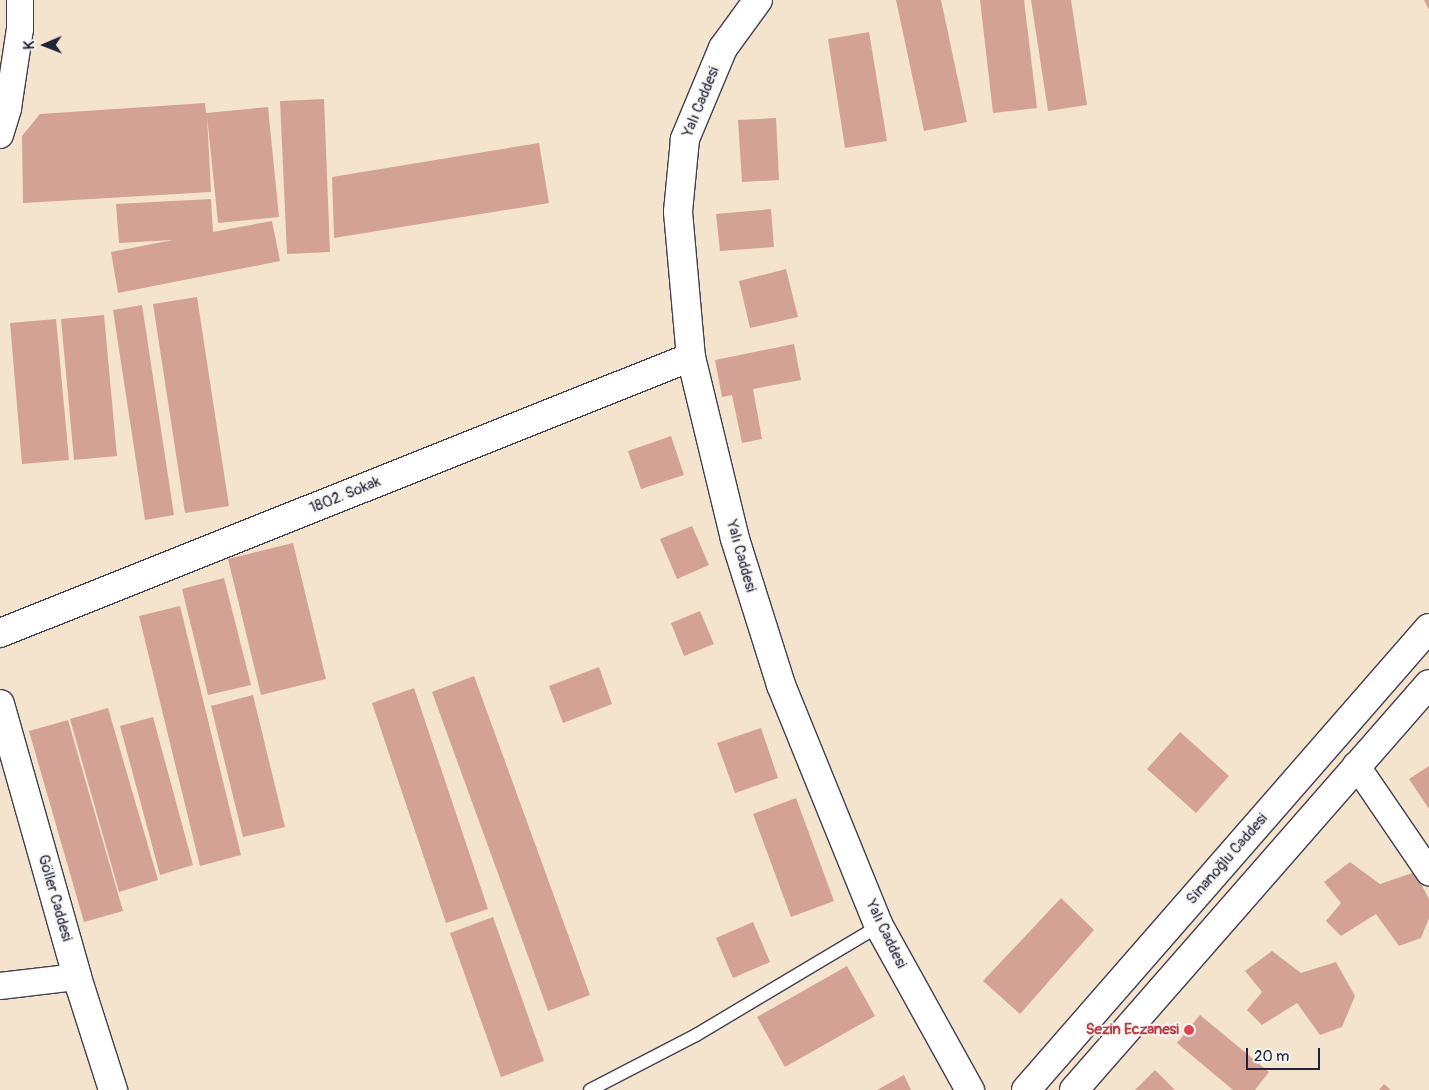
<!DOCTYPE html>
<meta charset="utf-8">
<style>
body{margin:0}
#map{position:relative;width:1429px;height:1090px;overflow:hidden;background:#f4e4cd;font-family:Pangolin,sans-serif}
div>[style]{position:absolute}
.building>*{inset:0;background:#d3a295}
.roads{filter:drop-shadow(1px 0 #423f51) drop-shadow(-1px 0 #423f51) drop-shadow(0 1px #423f51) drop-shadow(0 -1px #423f51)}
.lane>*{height:12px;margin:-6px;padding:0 6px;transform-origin:6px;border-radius:6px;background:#fff}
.street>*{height:26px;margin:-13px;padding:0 13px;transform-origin:13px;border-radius:13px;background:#fff}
.secondary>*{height:28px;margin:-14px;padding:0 14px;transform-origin:14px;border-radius:14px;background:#fff}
.primary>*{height:28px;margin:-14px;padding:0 14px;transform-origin:14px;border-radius:14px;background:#fff}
.dots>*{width:14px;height:14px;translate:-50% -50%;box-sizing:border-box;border:2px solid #f6f6f2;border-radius:50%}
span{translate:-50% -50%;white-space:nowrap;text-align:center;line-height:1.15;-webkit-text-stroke:4px #f6f6f2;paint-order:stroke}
.street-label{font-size:15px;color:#22223b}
.health-label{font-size:15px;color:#be3a42;font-weight:700}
.right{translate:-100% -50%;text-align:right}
.north{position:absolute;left:20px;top:20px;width:50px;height:50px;-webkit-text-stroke:4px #f6f6f2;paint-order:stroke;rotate:269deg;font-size:14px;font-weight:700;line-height:20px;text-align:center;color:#22223b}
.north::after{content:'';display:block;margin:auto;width:18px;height:22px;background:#22223b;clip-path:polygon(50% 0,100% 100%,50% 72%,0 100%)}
.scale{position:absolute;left:1246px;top:1048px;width:74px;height:22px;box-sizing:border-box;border:2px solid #22223b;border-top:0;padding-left:6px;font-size:15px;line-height:18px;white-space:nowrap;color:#22223b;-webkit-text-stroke:4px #f6f6f2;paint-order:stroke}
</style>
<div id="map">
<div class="building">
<i style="clip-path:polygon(896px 0,941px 0,967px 122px,924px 131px)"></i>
<i style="clip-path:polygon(980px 0,1024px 0,1037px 108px,993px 113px)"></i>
<i style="clip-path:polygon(1031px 0,1071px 0,1087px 105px,1048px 111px)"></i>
<i style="clip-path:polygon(1424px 0,1429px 0,1429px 10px)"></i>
<i style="clip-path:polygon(869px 32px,887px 141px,845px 148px,828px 39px)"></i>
<i style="clip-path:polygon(324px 99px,330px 252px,287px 254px,280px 101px)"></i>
<i style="clip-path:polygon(205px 103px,206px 113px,268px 107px,279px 217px,218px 223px,207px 116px,211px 192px,23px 203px,22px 136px,40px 114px)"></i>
<i style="clip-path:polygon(776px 118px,779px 180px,742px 182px,738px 120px)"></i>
<i style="clip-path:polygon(539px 143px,549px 203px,334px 238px,332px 177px)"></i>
<i style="clip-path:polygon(211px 199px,213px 232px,272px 221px,280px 261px,118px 293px,111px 252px,173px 240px,119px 243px,116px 204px)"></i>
<i style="clip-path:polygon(771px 209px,774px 247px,720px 251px,716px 214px)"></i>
<i style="clip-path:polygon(786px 269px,798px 317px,750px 328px,739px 281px)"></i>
<i style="clip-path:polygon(197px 297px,229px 506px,185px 513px,153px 304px)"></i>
<i style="clip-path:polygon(142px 305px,174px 515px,145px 520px,113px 310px)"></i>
<i style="clip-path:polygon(104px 315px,117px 456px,74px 460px,61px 319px)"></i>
<i style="clip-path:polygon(56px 319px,69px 460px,22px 464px,10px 323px)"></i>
<i style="clip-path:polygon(794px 344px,801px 380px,753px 389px,762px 439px,742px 443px,732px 395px,722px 397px,715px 360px)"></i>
<i style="clip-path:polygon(671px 436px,684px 475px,641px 489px,628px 451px)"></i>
<i style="clip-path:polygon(692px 526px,709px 565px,677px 579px,660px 539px)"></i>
<i style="clip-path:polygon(293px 543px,326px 679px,261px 695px,228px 559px)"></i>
<i style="clip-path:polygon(224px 578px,251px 685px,208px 695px,182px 589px)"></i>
<i style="clip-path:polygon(180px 606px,241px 855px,200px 866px,139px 616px)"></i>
<i style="clip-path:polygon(700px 611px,714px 644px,684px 656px,671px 623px)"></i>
<i style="clip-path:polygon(599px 667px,612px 704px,563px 723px,549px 686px)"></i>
<i style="clip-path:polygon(474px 676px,590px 995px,548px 1011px,432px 692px)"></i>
<i style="clip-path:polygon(414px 688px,488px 909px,446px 923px,372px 703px)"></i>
<i style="clip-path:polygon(253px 695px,285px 827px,243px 837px,211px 706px)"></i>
<i style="clip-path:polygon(108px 708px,158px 880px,119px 892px,70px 719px)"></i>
<i style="clip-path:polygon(153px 717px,193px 865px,160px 875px,120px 726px)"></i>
<i style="clip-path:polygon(68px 720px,123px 911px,84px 922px,29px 731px)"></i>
<i style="clip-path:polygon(761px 728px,778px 778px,735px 793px,717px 743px)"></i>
<i style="clip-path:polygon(1180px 732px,1229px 776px,1196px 813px,1147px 769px)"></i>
<i style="clip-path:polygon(1429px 766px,1429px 809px,1409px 779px)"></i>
<i style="clip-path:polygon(796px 798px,834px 901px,791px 917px,753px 814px)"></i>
<i style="clip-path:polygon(1350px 862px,1380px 884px,1415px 872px,1429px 899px,1429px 918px,1421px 938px,1399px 946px,1376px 914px,1341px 936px,1326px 921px,1341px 903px,1324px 882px)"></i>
<i style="clip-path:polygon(1061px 898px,1094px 930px,1020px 1014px,983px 981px)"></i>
<i style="clip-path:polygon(493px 917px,544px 1061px,501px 1077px,450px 933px)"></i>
<i style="clip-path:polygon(753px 922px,770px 962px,733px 978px,716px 938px)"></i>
<i style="clip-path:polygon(1272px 951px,1301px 973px,1336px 962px,1355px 996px,1342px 1027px,1320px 1035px,1297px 1003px,1262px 1025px,1247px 1010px,1262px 992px,1245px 971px)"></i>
<i style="clip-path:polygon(847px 966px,875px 1016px,785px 1067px,757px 1017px)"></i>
<i style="clip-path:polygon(1200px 1015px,1269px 1072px,1255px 1090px,1233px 1090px,1177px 1043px)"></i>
<i style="clip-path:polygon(1155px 1070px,1175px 1090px,1135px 1090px)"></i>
<i style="clip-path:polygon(904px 1075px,911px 1090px,877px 1090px)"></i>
<i style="clip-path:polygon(1384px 1084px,1391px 1090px,1379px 1090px)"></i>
</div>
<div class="roads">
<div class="lane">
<i style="left:590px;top:1090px;width:119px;rotate:-27.4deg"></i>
<i style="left:696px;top:1035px;width:213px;rotate:-30.8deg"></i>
</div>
<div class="street">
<i style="left:0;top:135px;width:28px;rotate:-73deg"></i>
<i style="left:8px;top:108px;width:80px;rotate:-81.4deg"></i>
<i style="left:20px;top:29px;width:29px;rotate:-90deg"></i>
<i style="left:1356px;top:765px;width:130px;rotate:55.7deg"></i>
<i style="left:0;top:986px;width:78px;rotate:-6.7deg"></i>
</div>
<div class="secondary">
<i style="left:758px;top:0;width:59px;rotate:126.1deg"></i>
<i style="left:723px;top:48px;width:99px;rotate:112.7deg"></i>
<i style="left:685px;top:139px;width:73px;rotate:95.5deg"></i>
<i style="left:678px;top:212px;width:146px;rotate:84.9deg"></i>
<i style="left:691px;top:357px;width:187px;rotate:76.4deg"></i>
<i style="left:735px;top:539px;width:153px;rotate:72.5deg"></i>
<i style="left:781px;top:685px;width:260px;rotate:67.9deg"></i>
<i style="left:879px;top:926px;width:188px;rotate:61deg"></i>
<i style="left:0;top:633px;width:744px;rotate:-21.77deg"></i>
<i style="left:0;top:704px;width:284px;rotate:74.2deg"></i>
<i style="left:77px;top:977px;width:119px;rotate:72.3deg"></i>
</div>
<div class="primary">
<i style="left:1026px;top:1090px;width:613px;rotate:-48.9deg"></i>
<i style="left:1074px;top:1090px;width:539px;rotate:-48.83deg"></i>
</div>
</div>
<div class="dots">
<i style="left:1189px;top:1030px;background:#e0444e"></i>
</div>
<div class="street-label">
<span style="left:701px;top:102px;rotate:-68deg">Yalı Caddesi</span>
<span style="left:345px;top:495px;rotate:-22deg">1802. Sokak</span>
<span style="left:741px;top:556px;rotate:74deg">Yalı Caddesi</span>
<span style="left:1227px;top:859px;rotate:-49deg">Si̇nanoğlu Caddesi</span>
<span style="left:55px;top:898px;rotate:74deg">Göller Caddesi</span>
<span style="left:886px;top:934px;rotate:64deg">Yalı Caddesi</span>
</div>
<div class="health-label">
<span class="right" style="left:1179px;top:1030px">Sezin Eczanesi</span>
</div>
<div class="north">K</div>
<div class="scale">20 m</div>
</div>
